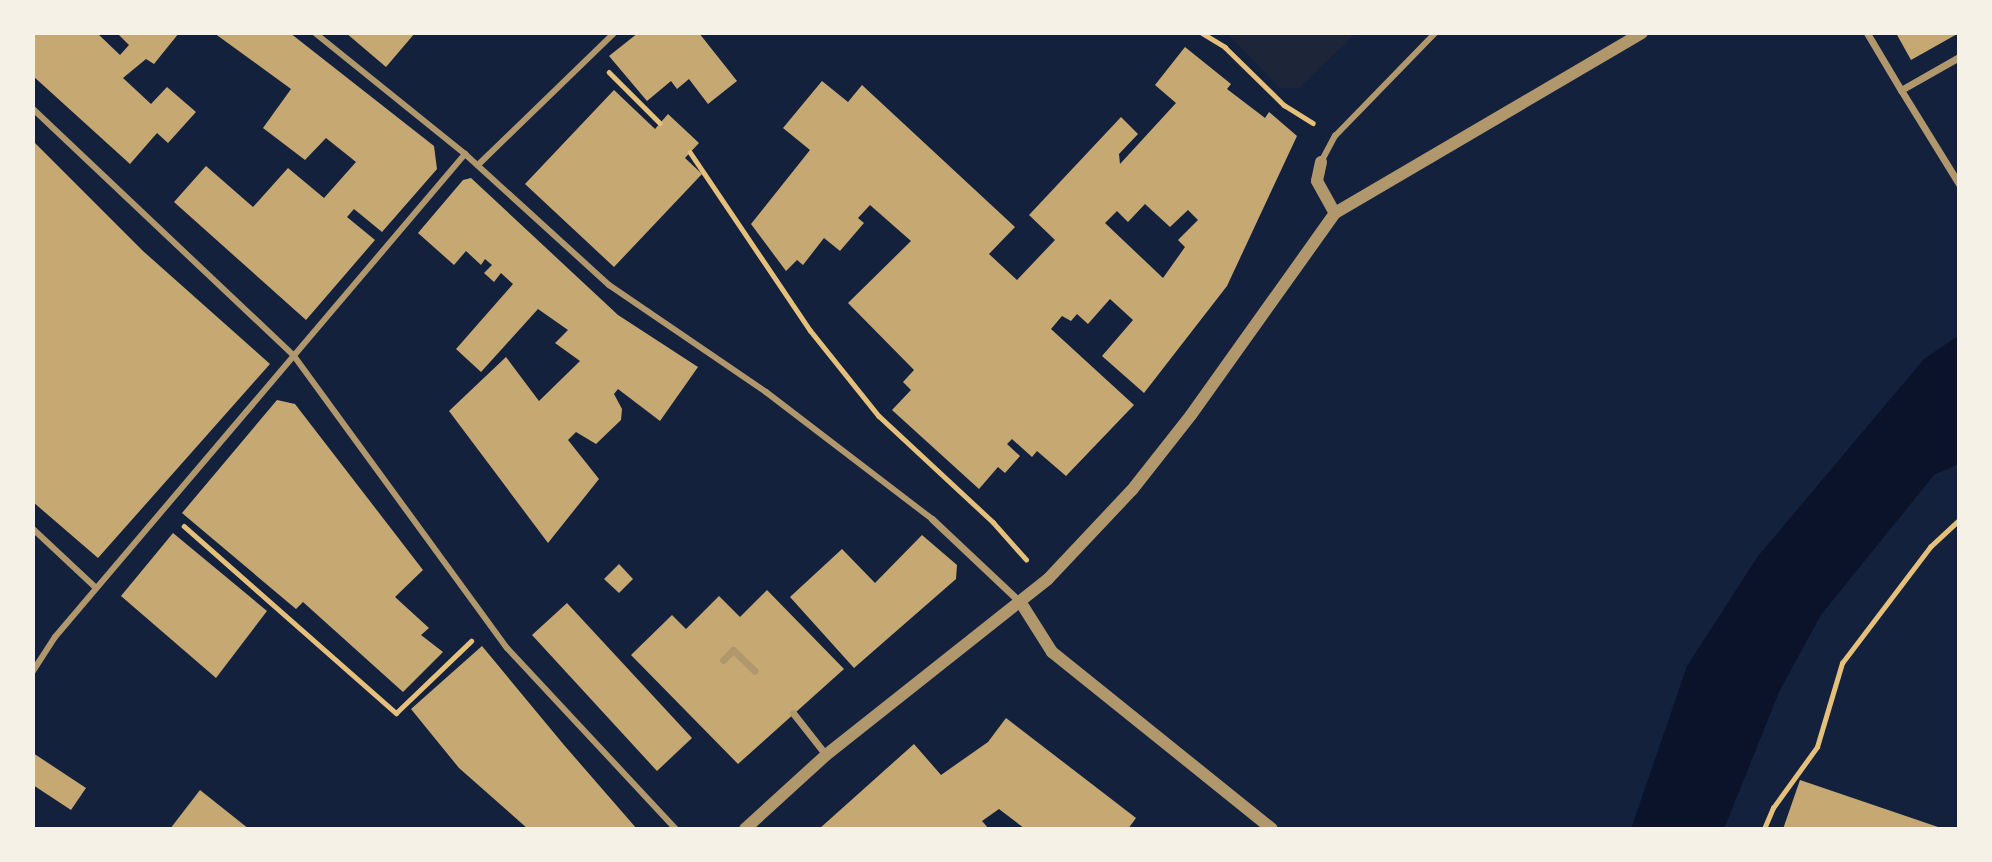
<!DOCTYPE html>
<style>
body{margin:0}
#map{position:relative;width:1992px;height:862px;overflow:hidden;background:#14213d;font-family:Merriweather,serif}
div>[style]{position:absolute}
.green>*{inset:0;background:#1d2539}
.water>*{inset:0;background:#0b132b}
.building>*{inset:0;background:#c6a872}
.path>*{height:4.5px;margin:-2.25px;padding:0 2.25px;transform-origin:2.25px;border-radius:2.25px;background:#e5c07b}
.pedestrian>*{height:6px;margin:-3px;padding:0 3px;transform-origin:3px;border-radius:3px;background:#b1986c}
.minor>*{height:7px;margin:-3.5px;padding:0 3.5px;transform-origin:3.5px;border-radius:3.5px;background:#b1986c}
.tertiary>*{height:12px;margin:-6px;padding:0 6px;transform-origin:6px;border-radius:6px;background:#b1986c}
span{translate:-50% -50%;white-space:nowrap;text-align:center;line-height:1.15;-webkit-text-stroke:7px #f6f1e7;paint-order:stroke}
.frame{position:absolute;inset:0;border:35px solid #f6f1e7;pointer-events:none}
</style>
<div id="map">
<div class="green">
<i style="clip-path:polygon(1227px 33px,1356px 33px,1299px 88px,1280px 88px)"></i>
</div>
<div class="water">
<i style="clip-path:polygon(1959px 335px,1959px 464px,1934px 475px,1821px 615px,1780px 690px,1724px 829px,1631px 829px,1687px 666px,1758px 556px,1924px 359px)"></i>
</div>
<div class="building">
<i style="clip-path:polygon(33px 33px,97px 33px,120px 55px,129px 45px,117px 33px,179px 33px,154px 64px,146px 59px,123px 78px,151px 104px,167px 87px,196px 112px,168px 143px,157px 133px,130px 164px,33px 76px)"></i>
<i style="clip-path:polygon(214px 33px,290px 33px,434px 146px,437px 169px,382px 232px,354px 209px,347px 217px,375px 240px,306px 320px,174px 202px,206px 166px,253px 207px,288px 168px,324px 198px,356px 162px,326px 138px,305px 160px,263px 128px,291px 89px)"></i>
<i style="clip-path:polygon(346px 33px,415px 33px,386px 67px)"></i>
<i style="clip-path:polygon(638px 33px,699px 33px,737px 81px,708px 104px,689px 79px,677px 89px,671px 81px,647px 101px,609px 56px)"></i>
<i style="clip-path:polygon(1896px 33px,1959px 33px,1911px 60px)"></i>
<i style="clip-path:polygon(evenodd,1185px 47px,1231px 84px,1227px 89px,1265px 118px,1269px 112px,1297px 136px,1227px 286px,1144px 393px,1102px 356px,1133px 320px,1110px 299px,1088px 324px,1077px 314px,1071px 321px,1062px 316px,1051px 329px,1134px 405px,1066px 476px,1037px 451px,1032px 457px,1012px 439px,1007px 444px,1020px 456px,1005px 473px,998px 467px,979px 489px,892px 410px,911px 390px,903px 382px,914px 370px,848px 303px,911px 241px,870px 205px,858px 218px,864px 223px,840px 251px,824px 238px,803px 265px,797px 260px,786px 271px,751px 224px,810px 150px,783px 128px,822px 81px,848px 102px,862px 85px,1015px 227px,989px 254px,1017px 280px,1055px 240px,1029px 215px,1121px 117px,1138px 134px,1119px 154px,1120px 164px,1176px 103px,1155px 85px,1185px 47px,1145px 204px,1170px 227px,1188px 210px,1198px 220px,1178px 240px,1185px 247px,1163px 278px,1105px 223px,1117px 211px,1128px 222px,1145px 204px)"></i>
<i style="clip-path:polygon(614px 90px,655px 129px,668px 114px,699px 143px,685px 158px,702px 174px,614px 267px,525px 184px)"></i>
<i style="clip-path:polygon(33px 141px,143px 251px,270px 364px,98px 558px,33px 502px)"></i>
<i style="clip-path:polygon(471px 178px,618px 315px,698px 367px,660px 421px,618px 389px,614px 394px,622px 409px,621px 420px,596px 444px,576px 432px,568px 440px,599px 479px,548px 543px,449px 411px,506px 357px,539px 401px,580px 361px,555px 343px,568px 330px,538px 309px,481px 372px,456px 349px,513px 284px,501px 273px,494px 282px,484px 273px,492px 265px,485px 259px,481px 265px,466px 251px,454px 265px,418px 233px,463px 180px)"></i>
<i style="clip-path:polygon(277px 400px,295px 404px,423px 570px,395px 597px,429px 628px,421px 635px,443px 652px,403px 692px,303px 602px,296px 609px,182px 513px)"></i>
<i style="clip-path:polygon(173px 533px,267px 611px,216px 678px,121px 596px)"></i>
<i style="clip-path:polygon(922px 535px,957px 565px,956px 579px,854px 668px,790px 597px,842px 549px,875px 583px)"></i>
<i style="clip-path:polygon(619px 564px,633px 579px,619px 593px,604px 579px)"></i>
<i style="clip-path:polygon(767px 590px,844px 669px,738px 764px,631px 655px,672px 615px,686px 629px,719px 596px,740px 617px)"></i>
<i style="clip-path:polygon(567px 603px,692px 738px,657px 771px,532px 635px)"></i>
<i style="clip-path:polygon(482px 646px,564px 745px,637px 829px,528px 829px,459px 768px,411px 709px)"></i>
<i style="clip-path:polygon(1006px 718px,1136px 818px,1128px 829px,1025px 829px,999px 809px,982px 821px,989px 829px,819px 829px,914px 744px,941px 775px,988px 742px)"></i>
<i style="clip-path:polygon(33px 753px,86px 788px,71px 810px,33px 785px)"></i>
<i style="clip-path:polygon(1800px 780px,1941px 828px,1940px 829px,1783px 829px)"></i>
<i style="clip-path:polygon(200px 790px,249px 829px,170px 829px)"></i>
</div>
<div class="path">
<i style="left:1202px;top:33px;width:27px;rotate:31deg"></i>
<i style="left:1225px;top:47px;width:83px;rotate:44.5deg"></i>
<i style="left:1284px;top:105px;width:34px;rotate:32deg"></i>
<i style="left:609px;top:72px;width:72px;rotate:45deg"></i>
<i style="left:690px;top:152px;width:215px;rotate:56deg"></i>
<i style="left:810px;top:330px;width:110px;rotate:51.3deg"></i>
<i style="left:879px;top:416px;width:156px;rotate:42.9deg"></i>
<i style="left:993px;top:522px;width:50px;rotate:48.3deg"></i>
<i style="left:184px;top:526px;width:283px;rotate:41.4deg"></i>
<i style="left:396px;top:713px;width:104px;rotate:-43.8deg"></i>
<i style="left:1764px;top:829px;width:23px;rotate:-67deg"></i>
<i style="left:1773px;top:808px;width:75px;rotate:-54.2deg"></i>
<i style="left:1817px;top:747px;width:88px;rotate:-73.4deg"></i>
<i style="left:1842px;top:663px;width:146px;rotate:-52.8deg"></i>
<i style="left:1930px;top:547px;width:40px;rotate:-43deg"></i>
</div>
<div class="pedestrian">
<i style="left:315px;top:33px;width:193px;rotate:38.9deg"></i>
<i style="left:33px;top:109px;width:359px;rotate:43.4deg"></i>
<i style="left:294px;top:356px;width:361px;rotate:53.9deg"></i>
<i style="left:507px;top:648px;width:248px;rotate:47deg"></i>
<i style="left:1321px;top:162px;width:30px;rotate:-62deg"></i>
<i style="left:1335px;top:136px;width:144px;rotate:-45.8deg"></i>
<i style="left:480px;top:163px;width:187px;rotate:-44.1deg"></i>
<i style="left:33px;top:529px;width:86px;rotate:43.1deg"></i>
<i style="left:33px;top:671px;width:40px;rotate:-57.1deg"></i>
<i style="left:55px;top:637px;width:634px;rotate:-49.67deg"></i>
<i style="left:465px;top:154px;width:195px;rotate:42.3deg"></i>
<i style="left:609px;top:285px;width:190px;rotate:34.3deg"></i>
<i style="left:766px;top:392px;width:209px;rotate:37.4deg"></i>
</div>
<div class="minor">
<i style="left:1867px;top:33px;width:66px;rotate:59.2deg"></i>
<i style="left:1901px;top:90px;width:67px;rotate:-29.6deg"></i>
<i style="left:1901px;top:90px;width:110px;rotate:58.3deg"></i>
<i style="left:932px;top:519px;width:122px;rotate:43.3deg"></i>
<i style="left:723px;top:660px;width:14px;rotate:-45deg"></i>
<i style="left:733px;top:650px;width:30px;rotate:44deg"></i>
<i style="left:793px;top:713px;width:53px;rotate:51.8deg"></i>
</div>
<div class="tertiary">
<i style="left:1321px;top:162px;width:19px;rotate:102deg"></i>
<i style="left:1317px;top:181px;width:37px;rotate:61deg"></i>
<i style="left:1021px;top:603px;width:58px;rotate:57.7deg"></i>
<i style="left:1052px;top:652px;width:282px;rotate:38.8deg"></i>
<i style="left:745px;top:829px;width:110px;rotate:-42.4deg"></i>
<i style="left:826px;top:755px;width:283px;rotate:-38.4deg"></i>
<i style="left:1048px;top:579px;width:122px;rotate:-46.7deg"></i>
<i style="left:1132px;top:490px;width:95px;rotate:-51.8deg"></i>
<i style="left:1191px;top:415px;width:248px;rotate:-54.5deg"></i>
<i style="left:1335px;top:213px;width:356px;rotate:-30.4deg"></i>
</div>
<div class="frame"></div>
</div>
